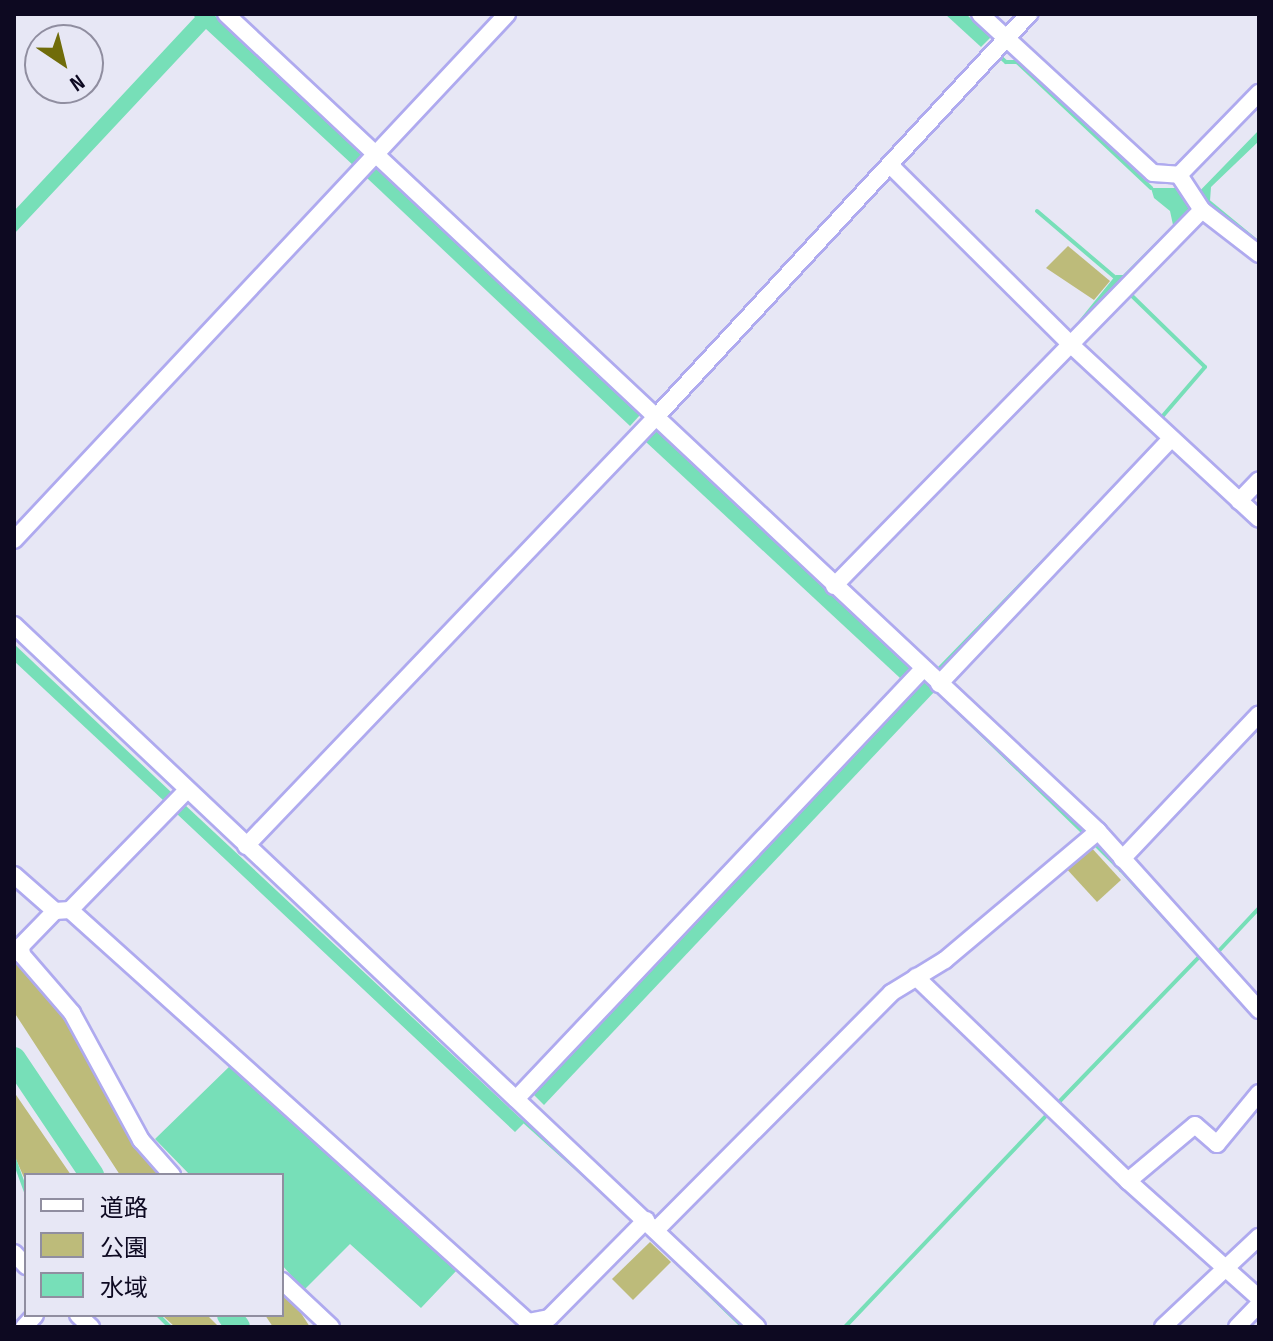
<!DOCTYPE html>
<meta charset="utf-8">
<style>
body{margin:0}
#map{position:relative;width:1273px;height:1341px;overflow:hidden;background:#e7e7f5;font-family:"Sofia Sans Condensed","Noto Sans JP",sans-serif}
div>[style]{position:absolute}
.green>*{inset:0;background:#bdbb7a}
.water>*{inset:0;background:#77dfb8}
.stream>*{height:4px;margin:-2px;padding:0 2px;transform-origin:2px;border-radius:2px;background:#77dfb8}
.river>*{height:24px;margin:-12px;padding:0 12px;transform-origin:12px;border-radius:12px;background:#77dfb8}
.roads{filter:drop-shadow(2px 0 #afaaef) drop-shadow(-2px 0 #afaaef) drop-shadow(0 2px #afaaef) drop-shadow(0 -2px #afaaef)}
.street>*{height:16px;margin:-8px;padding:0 8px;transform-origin:8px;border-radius:8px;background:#fff}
span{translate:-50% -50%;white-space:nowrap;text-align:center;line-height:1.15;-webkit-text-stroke:8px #e7e7f5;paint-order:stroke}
.frame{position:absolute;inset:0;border:16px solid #0d0921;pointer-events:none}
.legend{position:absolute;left:24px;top:1173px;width:260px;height:144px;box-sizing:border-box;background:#e7e7f5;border:2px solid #908ea0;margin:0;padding:10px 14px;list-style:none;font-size:24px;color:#0d0921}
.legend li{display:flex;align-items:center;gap:16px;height:40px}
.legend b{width:40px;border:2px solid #908ea0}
.north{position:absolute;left:24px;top:24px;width:80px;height:80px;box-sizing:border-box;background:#e7e7f5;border:2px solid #908ea0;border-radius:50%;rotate:145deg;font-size:22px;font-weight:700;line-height:32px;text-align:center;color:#0d0921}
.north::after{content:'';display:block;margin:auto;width:28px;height:36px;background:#706c0a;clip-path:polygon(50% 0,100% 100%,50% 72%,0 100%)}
</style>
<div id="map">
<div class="green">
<i style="clip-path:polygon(1068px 246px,1110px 281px,1094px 300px,1046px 268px)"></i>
<i style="clip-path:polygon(1089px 845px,1121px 880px,1097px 902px,1064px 866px)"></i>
<i style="clip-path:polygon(14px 955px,68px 1024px,144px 1156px,164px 1175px,120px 1175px,14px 1012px)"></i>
<i style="clip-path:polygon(14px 1092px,71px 1175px,26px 1175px,26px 1182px,14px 1155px)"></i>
<i style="clip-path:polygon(650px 1242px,671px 1262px,633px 1300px,612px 1279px)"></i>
<i style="clip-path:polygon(282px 1293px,297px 1307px,310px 1327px,273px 1327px,265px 1315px,282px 1315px)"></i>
<i style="clip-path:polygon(162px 1315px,207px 1315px,219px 1327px,175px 1327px)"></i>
</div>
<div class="water">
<i style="clip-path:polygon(192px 14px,213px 14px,364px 155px,354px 166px,206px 29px,14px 234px,14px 211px,195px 17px)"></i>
<i style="clip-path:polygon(945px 14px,966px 14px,991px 37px,981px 47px)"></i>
<i style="clip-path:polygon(1259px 130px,1259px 141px,1211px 187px,1210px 201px,1192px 207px,1190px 216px,1068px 334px,1116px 275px,1123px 275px,1173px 225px,1170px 211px,1154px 198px,1151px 188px,1178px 188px,1189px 202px)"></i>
<i style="clip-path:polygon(377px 167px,640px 415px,630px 426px,367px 178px)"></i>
<i style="clip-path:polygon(657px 430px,910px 668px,900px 678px,646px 442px)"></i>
<i style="clip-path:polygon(14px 644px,171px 792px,164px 801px,14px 661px)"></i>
<i style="clip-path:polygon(926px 680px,936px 690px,544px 1105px,532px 1093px)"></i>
<i style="clip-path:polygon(185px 805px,519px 1117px,525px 1122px,515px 1132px,177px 814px)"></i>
<i style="clip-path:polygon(232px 1064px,458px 1269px,421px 1308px,350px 1244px,304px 1290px,282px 1265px,282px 1175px,190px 1175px,155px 1139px)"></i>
</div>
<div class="stream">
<i style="left:997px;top:54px;width:12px;rotate:42deg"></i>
<i style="left:1006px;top:62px;width:11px"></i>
<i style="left:1017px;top:62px;width:184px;rotate:43.2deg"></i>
<i style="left:1209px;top:202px;width:65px;rotate:39.4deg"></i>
<i style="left:1037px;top:211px;width:105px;rotate:40.4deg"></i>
<i style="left:1129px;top:293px;width:106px;rotate:44.2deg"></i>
<i style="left:1205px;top:367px;width:67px;rotate:130.8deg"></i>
<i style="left:937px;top:671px;width:188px;rotate:-45.9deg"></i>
<i style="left:938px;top:692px;width:203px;rotate:44deg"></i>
<i style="left:1093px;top:842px;width:40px;rotate:45deg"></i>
<i style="left:1121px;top:870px;width:4px;rotate:-45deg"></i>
<i style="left:1121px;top:870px;width:105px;rotate:47.7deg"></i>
<i style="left:1215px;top:955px;width:64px;rotate:-46.9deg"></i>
<i style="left:888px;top:987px;width:38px;rotate:-33deg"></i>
<i style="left:1059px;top:1103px;width:101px;rotate:43.8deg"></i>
<i style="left:1057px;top:1104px;width:206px;rotate:-46deg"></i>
<i style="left:525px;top:1122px;width:96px;rotate:42deg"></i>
<i style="left:14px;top:1159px;width:35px;rotate:70deg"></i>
<i style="left:670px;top:1256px;width:102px;rotate:44.2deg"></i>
<i style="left:158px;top:1315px;width:17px;rotate:45deg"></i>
<i style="left:845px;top:1327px;width:298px;rotate:-46.4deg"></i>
</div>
<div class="river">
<i style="left:14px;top:1059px;width:140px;rotate:56.1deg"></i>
<i style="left:229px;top:1315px;width:15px;rotate:53deg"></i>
</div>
<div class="roads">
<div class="street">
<i style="left:226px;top:14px;width:1195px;rotate:43.13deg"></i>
<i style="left:1098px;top:831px;width:241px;rotate:48deg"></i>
<i style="left:980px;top:14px;width:235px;rotate:42.6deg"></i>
<i style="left:1153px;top:173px;width:26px;rotate:4deg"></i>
<i style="left:891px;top:166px;width:250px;rotate:44.8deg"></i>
<i style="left:1068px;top:342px;width:260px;rotate:42.8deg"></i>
<i style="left:1179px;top:175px;width:115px;rotate:-45.7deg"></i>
<i style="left:1179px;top:175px;width:42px;rotate:56.7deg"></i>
<i style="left:1202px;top:210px;width:72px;rotate:37.7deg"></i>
<i style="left:1239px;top:501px;width:29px;rotate:-46deg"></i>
<i style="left:14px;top:540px;width:721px;rotate:-46.85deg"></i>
<i style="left:834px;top:586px;width:526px;rotate:-45.62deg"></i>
<i style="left:14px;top:625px;width:1022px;rotate:43.37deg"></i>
<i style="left:939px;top:684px;width:337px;rotate:-46.6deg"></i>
<i style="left:246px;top:846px;width:592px;rotate:-46.3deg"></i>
<i style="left:655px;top:418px;width:551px;rotate:-47.21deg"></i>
<i style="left:1122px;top:859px;width:199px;rotate:-46.6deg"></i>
<i style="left:14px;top:875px;width:55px;rotate:41.3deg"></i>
<i style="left:55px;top:911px;width:15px;rotate:-4deg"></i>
<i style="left:70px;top:910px;width:168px;rotate:-45.7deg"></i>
<i style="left:70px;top:910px;width:616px;rotate:41.97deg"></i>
<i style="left:528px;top:1322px;width:21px;rotate:-11deg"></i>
<i style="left:549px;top:1318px;width:138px;rotate:-45.3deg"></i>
<i style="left:55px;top:911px;width:49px;rotate:134.2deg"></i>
<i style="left:21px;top:946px;width:9px;rotate:84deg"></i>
<i style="left:22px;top:955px;width:77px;rotate:49.2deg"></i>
<i style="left:72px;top:1013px;width:145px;rotate:61.5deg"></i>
<i style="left:141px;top:1140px;width:47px;rotate:48.5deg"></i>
<i style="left:916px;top:977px;width:294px;rotate:43.9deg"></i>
<i style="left:1128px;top:1181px;width:176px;rotate:41.8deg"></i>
<i style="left:516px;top:1099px;width:592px;rotate:-46.57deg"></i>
<i style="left:1128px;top:1181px;width:87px;rotate:-39.9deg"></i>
<i style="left:1195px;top:1125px;width:29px;rotate:41deg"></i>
<i style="left:1217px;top:1144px;width:66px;rotate:-50.5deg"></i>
<i style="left:656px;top:1230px;width:334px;rotate:-45.2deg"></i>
<i style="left:891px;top:993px;width:63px;rotate:-31.4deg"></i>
<i style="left:945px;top:960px;width:200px;rotate:-40.1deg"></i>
<i style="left:14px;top:1253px;width:18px;rotate:47deg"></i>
<i style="left:282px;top:1281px;width:67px;rotate:43.2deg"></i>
<i style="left:78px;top:1315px;width:18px;rotate:43deg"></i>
<i style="left:24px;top:1327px;width:16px;rotate:-47deg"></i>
<i style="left:1163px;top:1327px;width:132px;rotate:-43.2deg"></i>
<i style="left:1237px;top:1327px;width:32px;rotate:-46deg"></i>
</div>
</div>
<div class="frame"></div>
<ul class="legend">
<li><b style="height:10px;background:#fff"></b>道路</li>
<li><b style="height:22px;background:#bdbb7a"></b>公園</li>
<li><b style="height:22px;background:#77dfb8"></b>水域</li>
</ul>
<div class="north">N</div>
</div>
